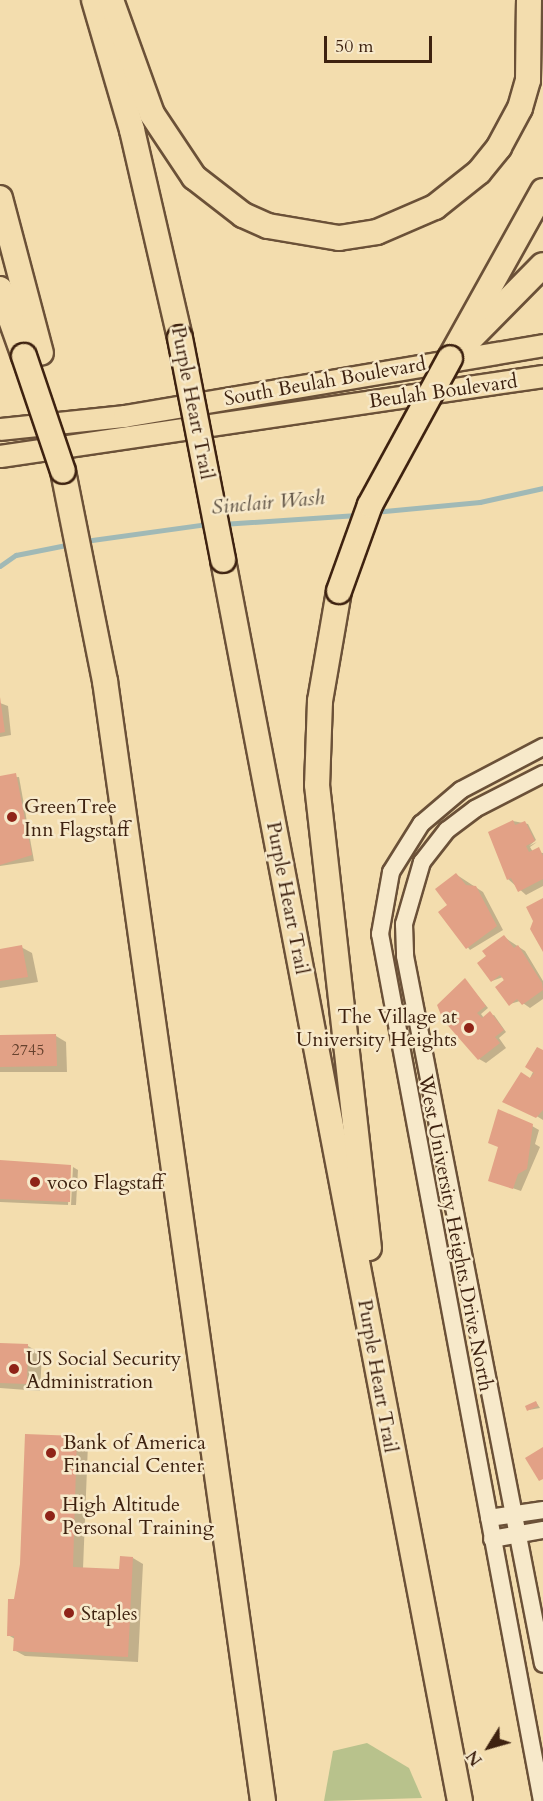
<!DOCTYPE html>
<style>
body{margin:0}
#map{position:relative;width:543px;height:1801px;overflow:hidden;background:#f3ddae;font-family:Cardo,serif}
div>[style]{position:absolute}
.green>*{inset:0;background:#b8c28c}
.shadow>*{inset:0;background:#0003}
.stream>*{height:4.5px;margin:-2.25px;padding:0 2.25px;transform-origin:2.25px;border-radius:2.25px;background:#a0b9b6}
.building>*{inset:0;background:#e2a186}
.roads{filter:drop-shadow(2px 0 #6b5138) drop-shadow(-2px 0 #6b5138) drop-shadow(0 2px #6b5138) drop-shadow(0 -2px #6b5138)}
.minor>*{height:16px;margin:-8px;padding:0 8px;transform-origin:8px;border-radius:8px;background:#f7e9ca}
.major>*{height:21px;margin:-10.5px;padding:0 10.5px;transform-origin:10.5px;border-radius:10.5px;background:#f3ddae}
.highway>*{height:24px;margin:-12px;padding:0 12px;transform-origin:12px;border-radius:12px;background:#f3ddae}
.bridges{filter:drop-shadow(2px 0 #3e2210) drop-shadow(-2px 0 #3e2210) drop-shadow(0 2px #3e2210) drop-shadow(0 -2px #3e2210)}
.highway-bridge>*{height:24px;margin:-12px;padding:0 12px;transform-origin:12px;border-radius:12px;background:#f3ddae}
.dots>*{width:16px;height:16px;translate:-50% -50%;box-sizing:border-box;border:3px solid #f7e9ca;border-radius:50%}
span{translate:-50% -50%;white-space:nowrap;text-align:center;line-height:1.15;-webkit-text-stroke:5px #f7e9ca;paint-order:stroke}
.number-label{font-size:16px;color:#67422e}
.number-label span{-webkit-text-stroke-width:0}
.street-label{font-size:20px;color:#3e2210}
.poi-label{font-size:20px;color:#3e2210}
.left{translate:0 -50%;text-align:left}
.right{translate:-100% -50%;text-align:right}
.water-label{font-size:21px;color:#5b4f42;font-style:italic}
.north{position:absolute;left:459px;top:1717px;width:60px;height:60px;-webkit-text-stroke:4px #f7e9ca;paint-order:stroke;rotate:233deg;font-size:16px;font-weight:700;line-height:24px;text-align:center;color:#3e2210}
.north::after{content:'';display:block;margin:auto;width:21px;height:27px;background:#3e2210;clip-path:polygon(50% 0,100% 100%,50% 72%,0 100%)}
.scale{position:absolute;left:324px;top:36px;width:108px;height:27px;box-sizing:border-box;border:3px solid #3e2210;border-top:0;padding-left:8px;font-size:18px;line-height:21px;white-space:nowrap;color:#3e2210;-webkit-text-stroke:4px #f7e9ca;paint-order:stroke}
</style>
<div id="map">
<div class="green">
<i style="clip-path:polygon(367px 1743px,409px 1768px,422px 1798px,324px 1801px,333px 1751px)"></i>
</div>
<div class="shadow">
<i style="clip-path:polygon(0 703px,8px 706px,11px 735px,0 737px)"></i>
<i style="clip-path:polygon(19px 777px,34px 861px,0 866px,0 778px)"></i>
<i style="clip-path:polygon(513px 821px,528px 824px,536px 840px,529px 846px,537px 842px,530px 847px,533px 852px,543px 853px,543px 886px,526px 895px,508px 879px)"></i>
<i style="clip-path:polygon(457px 875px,483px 892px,503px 930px,470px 950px,440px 912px,449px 905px)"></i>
<i style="clip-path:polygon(504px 937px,525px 951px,543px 981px,543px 999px,530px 1008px,520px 1001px,510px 1004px,503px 977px,492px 981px)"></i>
<i style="clip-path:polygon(21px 947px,32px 953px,38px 982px,0 988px,0 950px)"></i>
<i style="clip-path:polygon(465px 980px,488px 1008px,481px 1014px,484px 1018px,494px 1015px,506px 1032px,499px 1038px,506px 1048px,486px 1063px,479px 1059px)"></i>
<i style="clip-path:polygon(0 1036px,56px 1036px,66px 1042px,67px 1072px,0 1072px)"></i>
<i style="clip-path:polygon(543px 1052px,543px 1120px,517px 1104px)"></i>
<i style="clip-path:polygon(532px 1126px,539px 1130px,535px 1144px,540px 1147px,521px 1191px,490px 1180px,500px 1147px)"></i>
<i style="clip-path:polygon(0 1161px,70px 1166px,68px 1205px,0 1202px)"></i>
<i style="clip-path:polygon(73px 1167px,78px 1170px,76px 1205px,71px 1205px)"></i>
<i style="clip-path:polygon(0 1345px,28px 1346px,42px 1354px,40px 1391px,0 1388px)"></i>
<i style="clip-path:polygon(536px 1402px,540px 1408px,529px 1410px)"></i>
<i style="clip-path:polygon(27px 1435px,77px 1438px,88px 1444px,83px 1569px,120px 1571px,133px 1558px,143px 1564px,138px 1662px,25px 1656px,14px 1650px,15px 1639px,8px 1635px,21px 1564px)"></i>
</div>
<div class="stream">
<i style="left:374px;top:512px;width:106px;rotate:-5.4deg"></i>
<i style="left:480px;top:502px;width:65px;rotate:-12.5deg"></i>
<i style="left:222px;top:524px;width:135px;rotate:-3.8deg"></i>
<i style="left:85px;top:541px;width:124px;rotate:-7.9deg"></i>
<i style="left:0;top:566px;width:19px;rotate:-35deg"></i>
<i style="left:16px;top:555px;width:56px;rotate:-11.3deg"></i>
</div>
<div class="building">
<i style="clip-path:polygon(0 697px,5px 732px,0 733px)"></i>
<i style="clip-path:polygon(16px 773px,32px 855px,0 865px,0 776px)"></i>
<i style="clip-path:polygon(513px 820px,515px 825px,525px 821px,535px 841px,526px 846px,529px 852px,539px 847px,543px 856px,543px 879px,518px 892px,511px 878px,507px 880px,488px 832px)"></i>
<i style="clip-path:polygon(456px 873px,466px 885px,476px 886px,497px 926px,466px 949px,438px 912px,447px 905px,435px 889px)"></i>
<i style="clip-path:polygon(543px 898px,543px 952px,530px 929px,533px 921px,526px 907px)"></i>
<i style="clip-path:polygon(504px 935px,514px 948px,518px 945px,542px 983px,543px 990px,522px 1005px,517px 999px,509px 1006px,495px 987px,504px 980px,500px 975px,491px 982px,477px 963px,486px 956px,482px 951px)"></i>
<i style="clip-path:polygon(22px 945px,28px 977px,0 981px,0 949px)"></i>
<i style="clip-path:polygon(465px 978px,486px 1006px,477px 1013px,482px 1018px,490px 1011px,504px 1030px,495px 1037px,500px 1043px,478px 1060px,443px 1020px,437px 1005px)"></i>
<i style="clip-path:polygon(56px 1034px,57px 1066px,0 1067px,0 1035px)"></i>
<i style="clip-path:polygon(537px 1047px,543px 1050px,543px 1110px,536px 1118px,502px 1102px,521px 1072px,530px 1078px,534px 1073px,525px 1067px)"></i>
<i style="clip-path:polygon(498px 1109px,533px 1124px,527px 1169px,518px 1174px,513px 1189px,488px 1181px,498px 1147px,488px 1143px)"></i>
<i style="clip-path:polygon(0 1160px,71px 1165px,70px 1202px,0 1199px)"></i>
<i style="clip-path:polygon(0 1343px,28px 1344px,27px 1384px,0 1383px)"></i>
<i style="clip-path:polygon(536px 1401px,538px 1406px,527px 1411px,525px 1406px)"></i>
<i style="clip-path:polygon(25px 1434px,77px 1436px,73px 1567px,119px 1569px,120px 1556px,133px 1557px,128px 1657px,13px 1651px,14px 1636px,7px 1636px,8px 1599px,14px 1599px,20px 1564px)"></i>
<i style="clip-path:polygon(543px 1447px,543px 1479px,539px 1481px,525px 1458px)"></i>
</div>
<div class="roads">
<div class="minor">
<i style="left:543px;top:774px;width:76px;rotate:152.8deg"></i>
<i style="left:475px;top:809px;width:35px;rotate:143deg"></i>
<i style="left:447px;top:830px;width:41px;rotate:128deg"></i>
<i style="left:422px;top:862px;width:65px;rotate:106.2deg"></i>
<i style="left:404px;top:924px;width:32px;rotate:88deg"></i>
<i style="left:405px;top:956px;width:721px;rotate:78.97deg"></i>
<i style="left:489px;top:1518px;width:55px;rotate:-8.4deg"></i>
<i style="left:492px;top:1539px;width:52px;rotate:-10deg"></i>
<i style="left:542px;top:1801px;width:882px;rotate:-100.58deg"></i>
<i style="left:380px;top:934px;width:63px;rotate:-79.9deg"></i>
<i style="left:391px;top:872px;width:57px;rotate:-58deg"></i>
<i style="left:421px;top:824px;width:52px;rotate:-40.4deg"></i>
<i style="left:461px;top:790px;width:93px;rotate:-27.7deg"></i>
</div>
<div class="major">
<i style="left:0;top:429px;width:125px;rotate:-6deg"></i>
<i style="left:124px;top:416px;width:425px;rotate:-9.6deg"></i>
<i style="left:0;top:456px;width:549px;rotate:-8.38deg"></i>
</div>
<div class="highway">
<i style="left:94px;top:0;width:135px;rotate:73.7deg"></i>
<i style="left:132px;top:130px;width:213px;rotate:77deg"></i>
<i style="left:111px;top:0;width:121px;rotate:70.2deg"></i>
<i style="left:152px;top:114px;width:76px;rotate:56.3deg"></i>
<i style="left:194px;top:177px;width:62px;rotate:37.8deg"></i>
<i style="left:243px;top:215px;width:27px;rotate:24deg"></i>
<i style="left:268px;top:226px;width:72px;rotate:9.6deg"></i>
<i style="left:339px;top:238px;width:38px;rotate:-9deg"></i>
<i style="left:377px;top:232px;width:63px;rotate:-23.3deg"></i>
<i style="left:435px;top:207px;width:56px;rotate:-38.5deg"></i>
<i style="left:479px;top:172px;width:32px;rotate:-51deg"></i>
<i style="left:499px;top:147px;width:44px;rotate:-61.7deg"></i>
<i style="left:520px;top:108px;width:29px;rotate:-74deg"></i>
<i style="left:528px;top:80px;width:80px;rotate:-89.3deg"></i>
<i style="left:0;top:198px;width:160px;rotate:75.2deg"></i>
<i style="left:0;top:289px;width:71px;rotate:70.3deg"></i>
<i style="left:469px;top:340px;width:105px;rotate:-45.4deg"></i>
<i style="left:450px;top:358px;width:191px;rotate:-60.9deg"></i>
<i style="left:63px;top:471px;width:214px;rotate:78.7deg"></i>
<i style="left:105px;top:681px;width:1131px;rotate:81.97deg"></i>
<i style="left:223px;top:560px;width:1263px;rotate:79.19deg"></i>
<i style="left:339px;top:591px;width:112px;rotate:99.8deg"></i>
<i style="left:320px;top:701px;width:84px;rotate:92deg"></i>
<i style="left:317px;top:785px;width:466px;rotate:83.6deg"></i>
</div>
</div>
<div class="bridges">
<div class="highway-bridge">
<i style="left:180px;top:338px;width:226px;rotate:79deg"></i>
<i style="left:24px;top:356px;width:121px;rotate:71.3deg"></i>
<i style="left:339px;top:591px;width:91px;rotate:-70.2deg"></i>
<i style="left:370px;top:505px;width:167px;rotate:-61.4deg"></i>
</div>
</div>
<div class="dots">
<i style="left:12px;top:817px;background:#8f2418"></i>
<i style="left:469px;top:1028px;background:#8f2418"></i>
<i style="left:35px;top:1182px;background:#8f2418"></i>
<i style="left:14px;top:1369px;background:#8f2418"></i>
<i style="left:51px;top:1453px;background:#8f2418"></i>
<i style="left:50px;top:1516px;background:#8f2418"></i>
<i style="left:69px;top:1613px;background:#8f2418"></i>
</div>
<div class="number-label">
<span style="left:28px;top:1050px">2745</span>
</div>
<div class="street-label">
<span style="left:325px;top:381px;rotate:-10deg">South Beulah Boulevard</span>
<span style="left:443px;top:391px;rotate:-8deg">Beulah Boulevard</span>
<span style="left:193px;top:403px;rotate:79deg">Purple Heart Trail</span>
<span style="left:288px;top:898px;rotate:79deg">Purple Heart Trail</span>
<span style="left:456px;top:1233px;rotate:79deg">West University Heights Drive North</span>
<span style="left:378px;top:1376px;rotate:80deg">Purple Heart Trail</span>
</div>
<div class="poi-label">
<span class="left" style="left:24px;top:818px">GreenTree<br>Inn Flagstaff</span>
<span class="right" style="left:457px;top:1028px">The Village at<br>University Heights</span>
<span class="left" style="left:47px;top:1182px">voco Flagstaff</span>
<span class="left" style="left:26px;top:1370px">US Social Security<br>Administration</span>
<span class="left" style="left:63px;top:1454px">Bank of America<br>Financial Center</span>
<span class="left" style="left:62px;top:1516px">High Altitude<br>Personal Training</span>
<span class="left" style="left:81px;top:1613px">Staples</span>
</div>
<div class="water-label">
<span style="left:268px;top:503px;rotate:-5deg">Sinclair Wash</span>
</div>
<div class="north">N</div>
<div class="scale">50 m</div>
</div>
